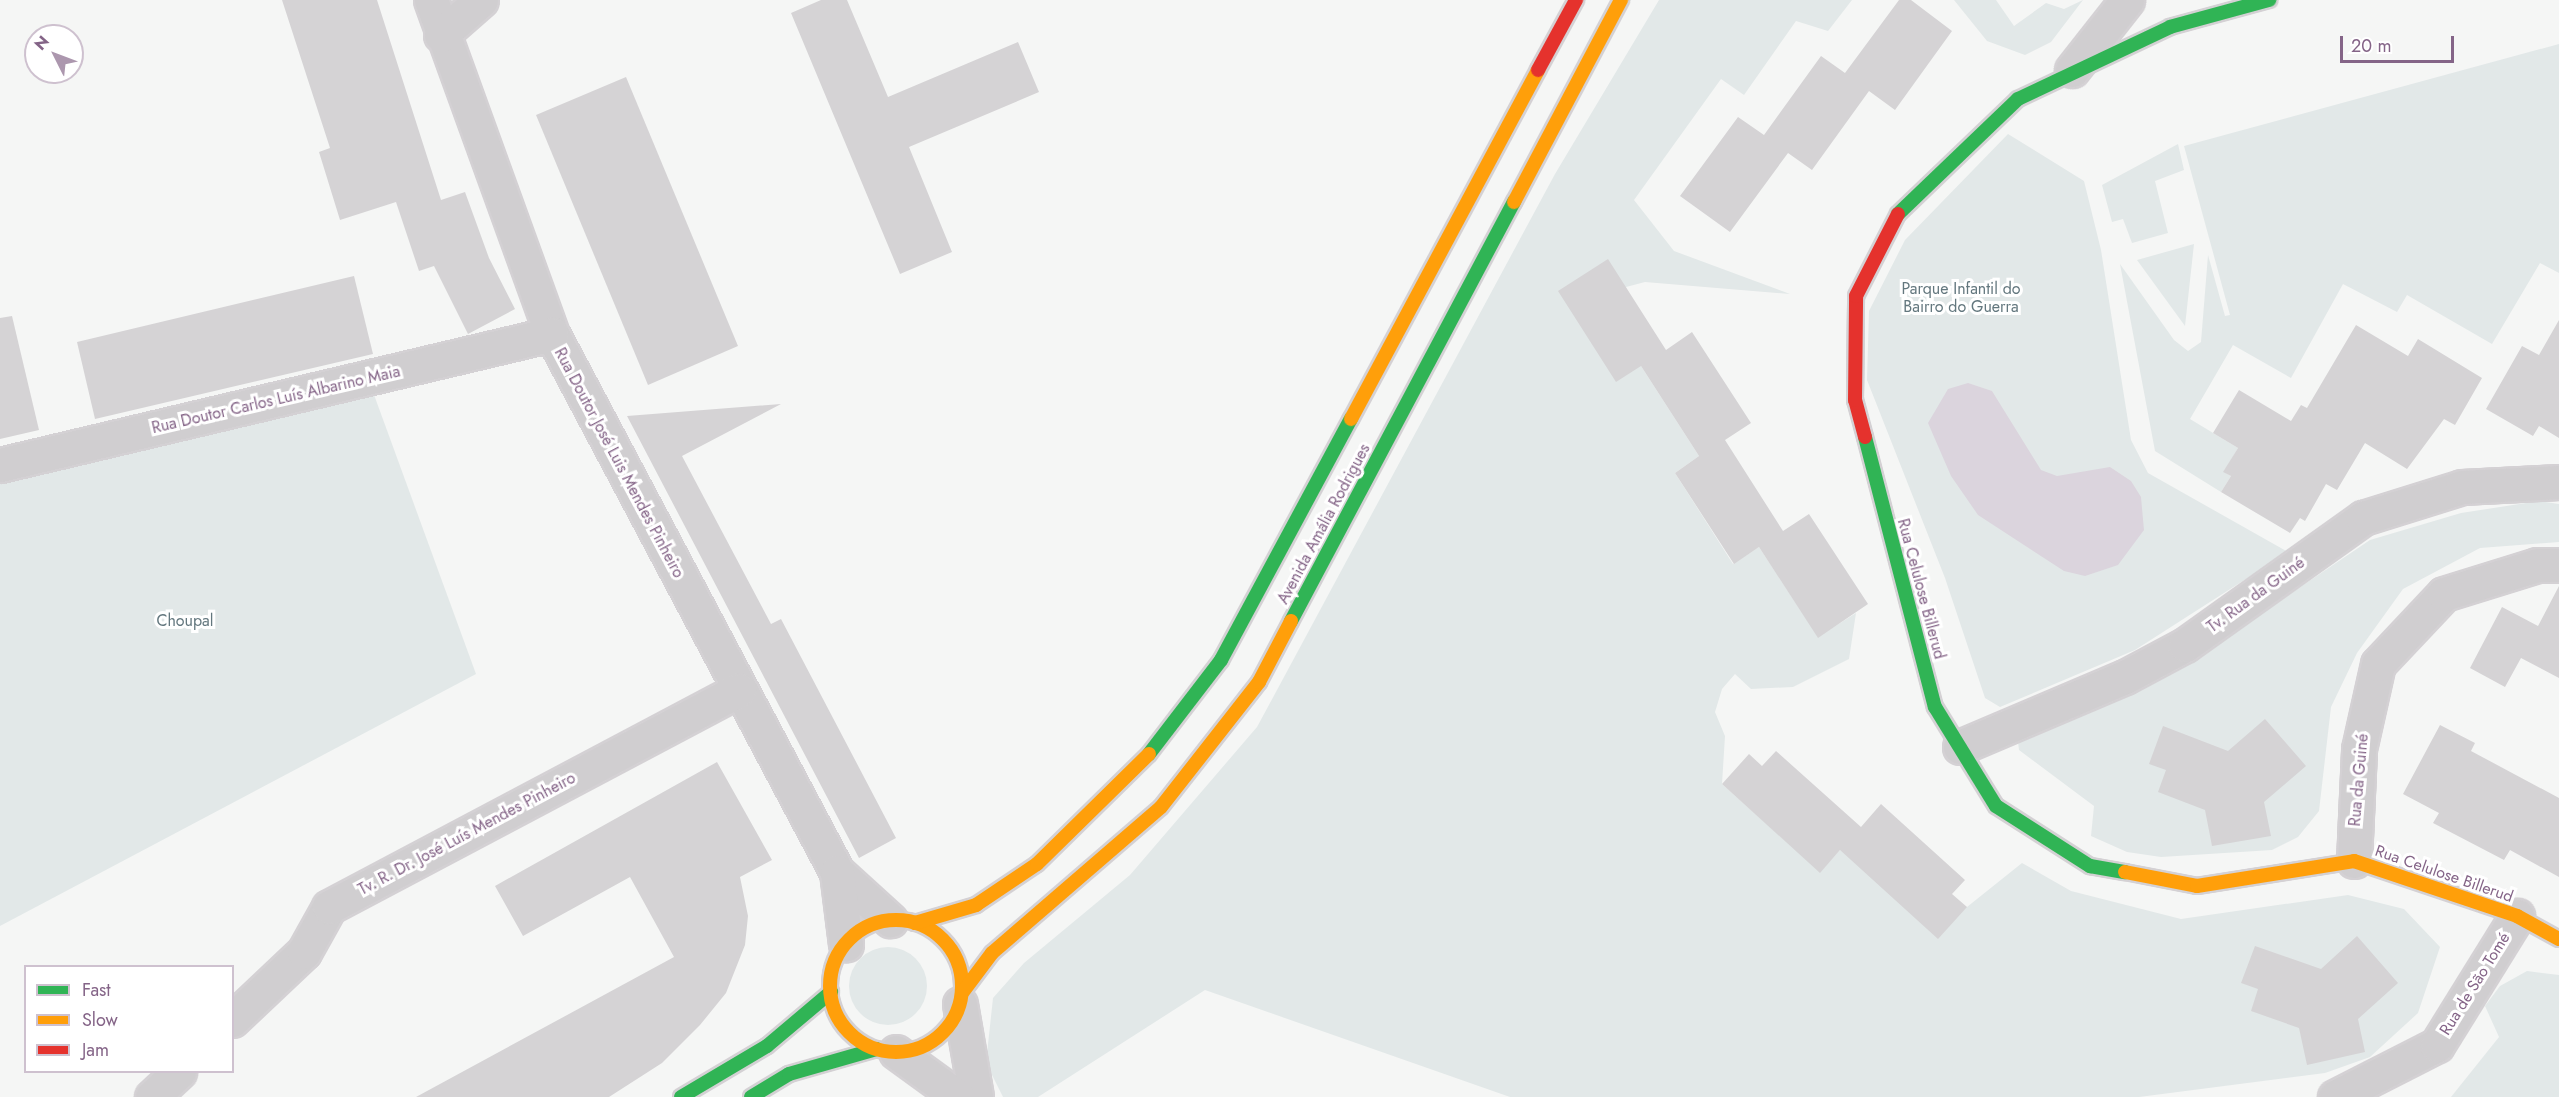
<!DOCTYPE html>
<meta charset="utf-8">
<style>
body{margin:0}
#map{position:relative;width:2559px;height:1097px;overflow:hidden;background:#f5f6f5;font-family:Jost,sans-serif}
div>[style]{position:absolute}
.green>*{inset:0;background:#e2e8e8}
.round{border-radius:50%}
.water>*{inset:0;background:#dbd4dd}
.building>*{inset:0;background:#d5d3d5}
.roads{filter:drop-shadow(2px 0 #d4d1d4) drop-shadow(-2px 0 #d4d1d4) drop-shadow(0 2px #d4d1d4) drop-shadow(0 -2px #d4d1d4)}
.street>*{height:33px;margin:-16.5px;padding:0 16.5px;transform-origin:16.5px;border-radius:16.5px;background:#d0ced0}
.fast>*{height:14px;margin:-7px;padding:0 7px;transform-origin:7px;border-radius:7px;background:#30b455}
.slow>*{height:14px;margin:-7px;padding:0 7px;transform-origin:7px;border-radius:7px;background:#ff9f0a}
.slow>.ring{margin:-7px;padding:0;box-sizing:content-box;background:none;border:14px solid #ff9f0a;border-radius:50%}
.jam>*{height:14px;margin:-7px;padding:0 7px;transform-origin:7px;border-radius:7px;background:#e5322d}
span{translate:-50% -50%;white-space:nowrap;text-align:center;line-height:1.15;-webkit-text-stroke:6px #fff;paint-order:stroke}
.park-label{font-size:16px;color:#63777e}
.street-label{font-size:16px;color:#846487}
.legend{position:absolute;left:24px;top:965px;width:210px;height:108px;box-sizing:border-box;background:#fff;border:2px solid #cec1cf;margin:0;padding:8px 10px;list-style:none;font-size:18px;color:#846487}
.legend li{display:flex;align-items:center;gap:12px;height:30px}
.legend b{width:30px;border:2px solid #cec1cf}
.north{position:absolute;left:24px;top:24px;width:60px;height:60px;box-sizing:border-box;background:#fff;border:2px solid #cec1cf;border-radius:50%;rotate:312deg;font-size:16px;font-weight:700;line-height:24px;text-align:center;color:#846487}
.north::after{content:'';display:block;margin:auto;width:21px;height:27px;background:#ac97ae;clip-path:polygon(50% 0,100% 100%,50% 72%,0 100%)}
.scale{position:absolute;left:2340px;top:36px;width:114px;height:27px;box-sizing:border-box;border:3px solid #846487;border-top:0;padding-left:8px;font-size:18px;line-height:21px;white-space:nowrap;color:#846487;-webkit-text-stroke:4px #fff;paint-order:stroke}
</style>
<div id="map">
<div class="green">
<i style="clip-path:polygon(1659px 0,1852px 0,1828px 31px,1796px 21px,1744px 95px,1721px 79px,1634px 200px,1674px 251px,1790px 294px,1645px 282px,1626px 287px,1641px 366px,1699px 456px,1675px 473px,1733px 564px,1759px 547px,1818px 637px,1856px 613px,1849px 659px,1793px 687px,1751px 689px,1735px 674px,1722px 689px,1715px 712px,1725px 736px,1722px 784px,1820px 872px,1840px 850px,1967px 907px,2022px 863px,2071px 891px,2181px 919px,2348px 895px,2404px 909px,2440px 947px,2418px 1013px,2370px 1057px,2325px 1073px,2139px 1097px,1510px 1097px,1205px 990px,1038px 1097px,1003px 1097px,986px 1063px,993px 998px,1024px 963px,1130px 875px,1257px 727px,1555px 174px)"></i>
<i style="clip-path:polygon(1954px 0,1996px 0,2014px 26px,2046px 3px,2064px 9px,2083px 0,2051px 42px,2025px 55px,1987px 41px)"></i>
<i style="clip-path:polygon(2559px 44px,2559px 273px,2540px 263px,2492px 344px,2407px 295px,2397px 312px,2343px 284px,2291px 378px,2233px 345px,2190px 419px,2238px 448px,2224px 472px,2231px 476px,2221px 492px,2155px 451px,2120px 264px,2174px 340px,2188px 351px,2201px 342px,2208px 255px,2225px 316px,2230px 315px,2184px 146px)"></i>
<i style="clip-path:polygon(2008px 134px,2084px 181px,2101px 250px,2131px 440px,2148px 473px,2288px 552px,2135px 650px,2000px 707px,1985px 698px,1945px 578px,1867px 380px,1869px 311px,1905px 240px)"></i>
<i style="clip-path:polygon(2178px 144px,2184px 170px,2155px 181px,2168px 233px,2132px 243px,2123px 219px,2112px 222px,2102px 185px)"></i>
<i style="clip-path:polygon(2194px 244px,2185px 326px,2137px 260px)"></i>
<i style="clip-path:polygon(373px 392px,476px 674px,0 926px,0 473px)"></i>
<i style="clip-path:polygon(2539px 501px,2559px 504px,2559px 542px,2480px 548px,2403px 589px,2357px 653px,2331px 707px,2319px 811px,2298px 837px,2272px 850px,2161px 857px,2127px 852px,2091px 836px,2094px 806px,2019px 750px,2018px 742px,2141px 686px,2222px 640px,2370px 540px,2461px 513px)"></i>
<i class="round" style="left:849px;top:947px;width:78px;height:78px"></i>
<i style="clip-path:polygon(2527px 971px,2559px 975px,2559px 1097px,2451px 1097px,2499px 1037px,2485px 1006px,2500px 986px)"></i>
</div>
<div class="water">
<i style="clip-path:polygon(1968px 383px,1992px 391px,2041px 470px,2057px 476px,2110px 467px,2131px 481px,2141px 497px,2144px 530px,2118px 565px,2085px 576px,2064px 571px,1978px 515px,1951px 476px,1928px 423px,1948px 389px)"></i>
</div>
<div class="building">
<i style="clip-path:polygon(282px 0,377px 0,441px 200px,465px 192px,489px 258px,515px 309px,468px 334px,434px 266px,419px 271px,396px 202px,340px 220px,319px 152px,330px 148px)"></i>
<i style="clip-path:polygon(821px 0,847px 0,888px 97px,1018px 42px,1039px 92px,909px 147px,952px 252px,900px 274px,791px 13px)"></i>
<i style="clip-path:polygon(1899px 0,1911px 0,1952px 31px,1895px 110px,1869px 91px,1812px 170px,1788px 153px,1730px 232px,1680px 196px,1738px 117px,1764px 135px,1821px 56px,1845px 73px)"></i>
<i style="clip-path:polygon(626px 77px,738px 346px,648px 385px,536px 115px)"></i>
<i style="clip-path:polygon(1608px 259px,1666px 350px,1692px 332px,1751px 423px,1725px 440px,1783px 531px,1809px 514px,1868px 604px,1818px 638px,1759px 547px,1734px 564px,1675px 473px,1699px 456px,1641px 366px,1616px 382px,1558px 291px)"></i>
<i style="clip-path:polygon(354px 276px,373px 354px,95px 419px,77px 342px)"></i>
<i style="clip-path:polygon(12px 316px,39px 430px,0 439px,0 318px)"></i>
<i style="clip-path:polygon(2559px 320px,2559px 438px,2539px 426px,2533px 436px,2486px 409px,2522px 346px,2539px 355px)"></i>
<i style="clip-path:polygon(2356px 325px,2408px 356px,2418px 339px,2482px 378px,2455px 425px,2444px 419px,2407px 469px,2365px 443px,2337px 490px,2326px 484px,2305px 521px,2300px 518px,2290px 533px,2221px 492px,2231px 476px,2223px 472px,2238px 448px,2213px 433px,2239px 390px,2291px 421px,2301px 405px,2307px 408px)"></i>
<i style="clip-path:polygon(781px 404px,682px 456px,771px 624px,781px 619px,896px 838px,859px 858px,627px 416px)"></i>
<i style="clip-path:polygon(2559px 586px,2559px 678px,2521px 658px,2505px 687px,2470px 668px,2502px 607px,2538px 626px)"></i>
<i style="clip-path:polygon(2265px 719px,2306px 766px,2264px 802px,2271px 836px,2212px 846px,2205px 810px,2158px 792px,2166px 770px,2149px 764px,2163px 726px,2228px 751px)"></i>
<i style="clip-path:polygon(2440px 725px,2475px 743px,2471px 751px,2559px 798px,2559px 877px,2510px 850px,2504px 860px,2433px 823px,2439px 813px,2403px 794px)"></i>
<i style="clip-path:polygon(1776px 751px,1861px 827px,1881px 804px,1965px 880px,1952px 894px,1967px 907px,1938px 939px,1840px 850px,1820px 873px,1722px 784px,1749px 754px,1762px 766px)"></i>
<i style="clip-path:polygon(717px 762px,772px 860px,740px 877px,748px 916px,745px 945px,726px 993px,700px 1025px,662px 1063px,609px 1097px,416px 1097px,674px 957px,630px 877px,523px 936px,495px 886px)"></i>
<i style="clip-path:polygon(2357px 936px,2398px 983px,2358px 1019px,2365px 1052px,2307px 1065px,2299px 1028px,2251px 1011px,2258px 989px,2241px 983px,2255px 946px,2321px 969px)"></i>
</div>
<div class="roads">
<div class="street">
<i style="left:431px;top:0;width:355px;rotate:70.1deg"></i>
<i style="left:552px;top:334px;width:609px;rotate:62.09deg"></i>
<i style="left:837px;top:872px;width:72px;rotate:42.2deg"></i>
<i style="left:441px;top:35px;width:53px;rotate:-41.2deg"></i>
<i style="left:2072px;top:70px;width:89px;rotate:-51.8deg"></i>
<i style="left:0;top:465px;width:567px;rotate:-13.35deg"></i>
<i style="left:1960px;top:747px;width:179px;rotate:-23deg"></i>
<i style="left:2125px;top:677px;width:68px;rotate:-28.1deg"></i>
<i style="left:2185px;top:645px;width:219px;rotate:-35.5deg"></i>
<i style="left:2363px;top:518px;width:104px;rotate:-17.4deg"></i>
<i style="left:2462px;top:487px;width:97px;rotate:-3deg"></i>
<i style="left:2354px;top:861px;width:112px;rotate:-87.4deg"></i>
<i style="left:2359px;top:749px;width:87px;rotate:-77.4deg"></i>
<i style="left:2378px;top:664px;width:96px;rotate:-46.7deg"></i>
<i style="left:2444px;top:594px;width:97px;rotate:-17.3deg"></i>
<i style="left:2537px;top:565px;width:22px"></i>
<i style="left:837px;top:872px;width:73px;rotate:82.9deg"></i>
<i style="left:960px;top:1004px;width:94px;rotate:80.2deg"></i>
<i style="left:232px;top:1020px;width:99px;rotate:-43.4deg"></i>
<i style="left:304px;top:952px;width:51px;rotate:-60.9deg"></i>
<i style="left:329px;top:907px;width:464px;rotate:-27.9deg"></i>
<i style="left:896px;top:1052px;width:77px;rotate:36deg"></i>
<i style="left:152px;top:1097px;width:37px;rotate:-43deg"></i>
<i style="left:2335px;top:1097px;width:114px;rotate:-27deg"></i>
<i style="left:2437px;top:1045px;width:152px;rotate:-58.2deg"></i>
</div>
<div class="fast">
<i style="left:1898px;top:214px;width:166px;rotate:-43.8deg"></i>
<i style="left:2018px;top:99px;width:168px;rotate:-25.3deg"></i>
<i style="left:2170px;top:27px;width:103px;rotate:-15.3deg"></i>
<i style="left:1865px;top:437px;width:279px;rotate:75.5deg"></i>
<i style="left:1935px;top:707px;width:116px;rotate:58.4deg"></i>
<i style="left:1996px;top:806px;width:112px;rotate:32.6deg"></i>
<i style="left:2090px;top:866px;width:36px;rotate:10deg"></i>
<i style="left:1291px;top:621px;width:475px;rotate:-62deg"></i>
<i style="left:1149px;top:754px;width:118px;rotate:-52.5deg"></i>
<i style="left:1221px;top:660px;width:274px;rotate:-61.7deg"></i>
<i style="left:681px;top:1097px;width:100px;rotate:-30.7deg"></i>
<i style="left:767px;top:1046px;width:84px;rotate:-40.2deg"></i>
<i style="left:751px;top:1097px;width:44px;rotate:-31.2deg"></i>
<i style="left:789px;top:1074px;width:91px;rotate:-15.9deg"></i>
</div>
<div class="slow">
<i style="left:1514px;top:202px;width:229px;rotate:-62.1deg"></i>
<i style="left:1351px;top:419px;width:396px;rotate:-61.8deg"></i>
<i style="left:2125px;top:872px;width:73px;rotate:11deg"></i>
<i style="left:2197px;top:886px;width:159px;rotate:-9deg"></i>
<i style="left:2354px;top:861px;width:172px;rotate:18.6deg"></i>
<i style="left:2517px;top:916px;width:48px;rotate:28.7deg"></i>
<i class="ring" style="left:830px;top:920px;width:118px;height:118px"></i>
<i style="left:915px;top:923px;width:64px;rotate:-16.4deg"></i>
<i style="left:976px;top:905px;width:73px;rotate:-33.9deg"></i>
<i style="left:1037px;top:864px;width:157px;rotate:-44.5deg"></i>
<i style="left:962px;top:993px;width:50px;rotate:-53.1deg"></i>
<i style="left:992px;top:953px;width:223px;rotate:-40.8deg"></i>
<i style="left:1161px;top:807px;width:159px;rotate:-51.9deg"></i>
<i style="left:1259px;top:682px;width:69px;rotate:-62.3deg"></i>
</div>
<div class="jam">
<i style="left:1538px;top:70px;width:80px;rotate:-61.5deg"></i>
<i style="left:1865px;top:437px;width:38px;rotate:-105deg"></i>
<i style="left:1855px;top:400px;width:104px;rotate:-89.4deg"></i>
<i style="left:1856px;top:296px;width:92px;rotate:-62.9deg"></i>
</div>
</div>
<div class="park-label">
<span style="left:1961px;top:298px">Parque Infantil do<br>Bairro do Guerra</span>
<span style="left:185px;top:621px">Choupal</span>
</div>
<div class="street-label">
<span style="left:276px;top:400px;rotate:-13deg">Rua Doutor Carlos Luís Albarino Maia</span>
<span style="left:619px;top:463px;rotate:62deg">Rua Doutor José Luis Mendes Pinheiro</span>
<span style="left:1324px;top:524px;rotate:-62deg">Avenida Amália Rodrigues</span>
<span style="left:1921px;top:589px;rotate:75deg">Rua Celulose Billerud</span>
<span style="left:2256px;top:595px;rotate:-36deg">Tv. Rua da Guiné</span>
<span style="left:2359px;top:780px;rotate:-85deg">Rua da Guiné</span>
<span style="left:467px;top:834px;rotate:-28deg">Tv. R. Dr. José Luís Mendes Pinheiro</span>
<span style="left:2444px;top:874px;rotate:19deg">Rua Celulose Billerud</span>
<span style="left:2475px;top:984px;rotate:-58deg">Rua de São Tomé</span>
</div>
<ul class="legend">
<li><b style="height:8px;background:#30b455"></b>Fast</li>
<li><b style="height:8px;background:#ff9f0a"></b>Slow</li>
<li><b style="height:8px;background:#e5322d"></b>Jam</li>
</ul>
<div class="north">N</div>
<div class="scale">20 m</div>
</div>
